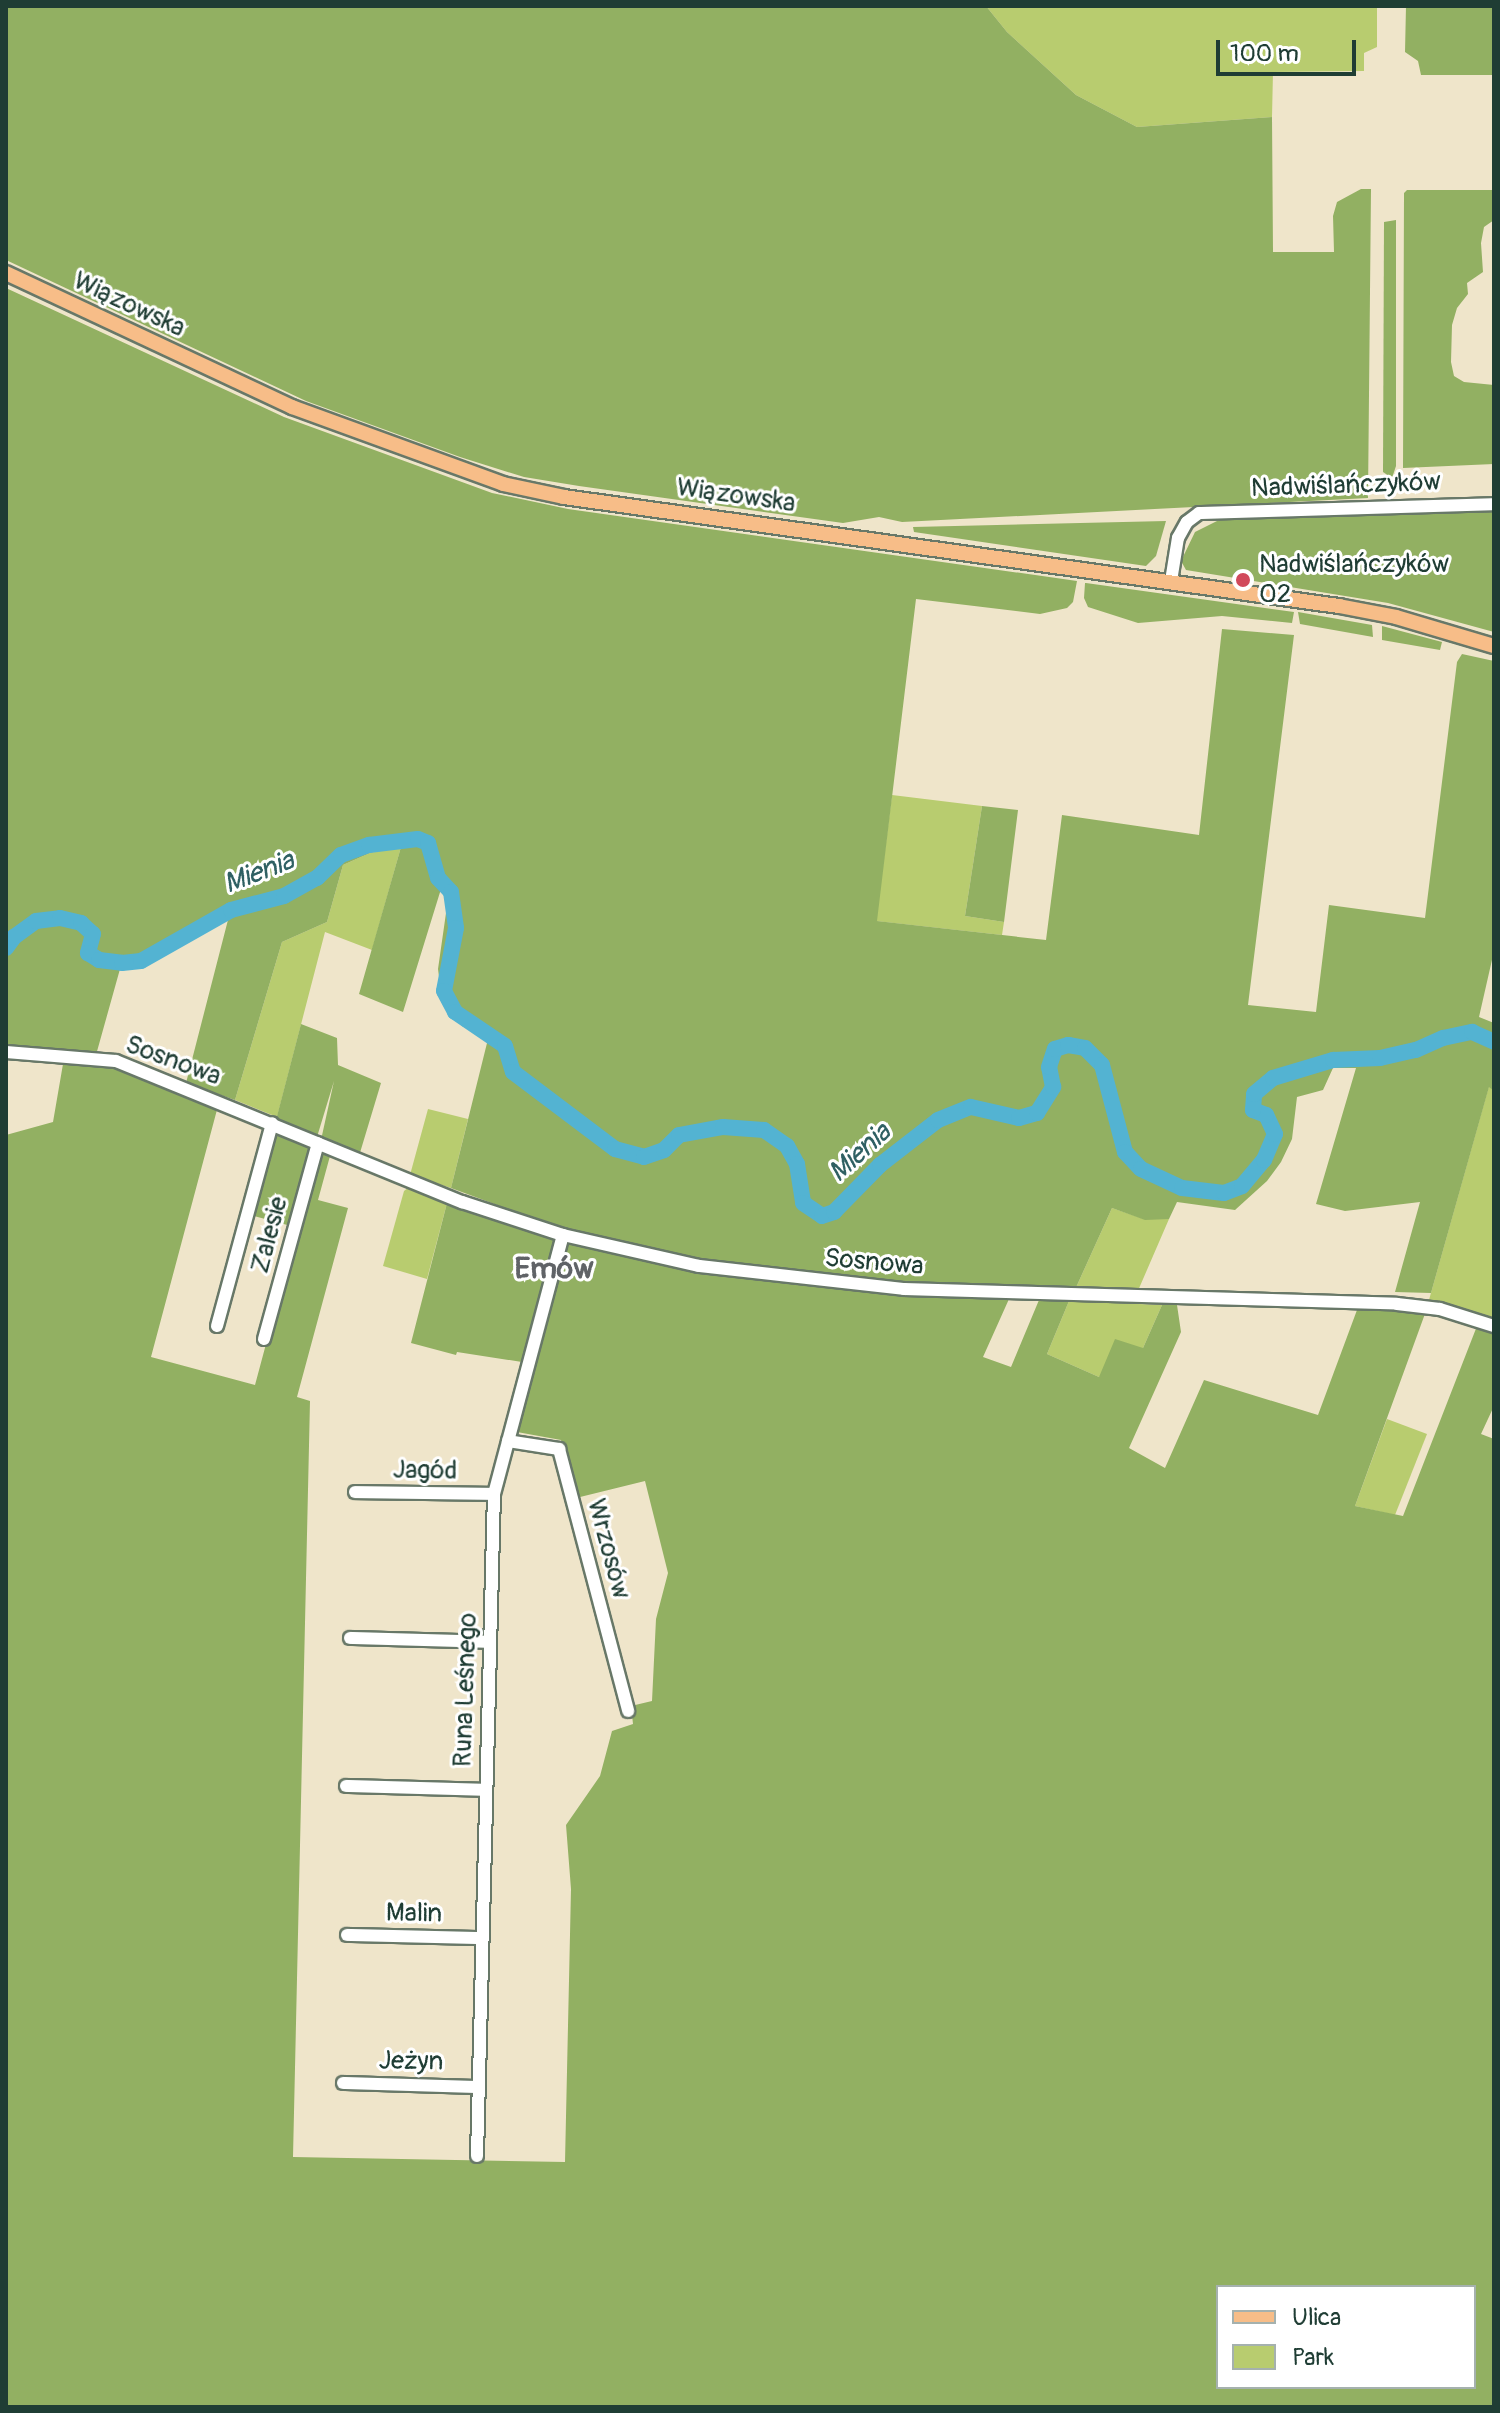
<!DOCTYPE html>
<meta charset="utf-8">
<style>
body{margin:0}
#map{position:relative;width:1500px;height:2413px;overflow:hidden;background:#efe5ca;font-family:Pangolin,sans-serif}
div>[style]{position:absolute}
.green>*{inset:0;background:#b8cc6f}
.forest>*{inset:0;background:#92b062}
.river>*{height:16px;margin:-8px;padding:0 8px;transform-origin:8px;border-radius:8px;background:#53b3d2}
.roads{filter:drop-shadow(2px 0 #687868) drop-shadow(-2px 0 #687868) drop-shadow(0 2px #687868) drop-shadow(0 -2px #687868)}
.minor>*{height:12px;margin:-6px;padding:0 6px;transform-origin:6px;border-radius:6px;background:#fff}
.major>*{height:14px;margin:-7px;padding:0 7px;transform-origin:7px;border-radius:7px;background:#f7bd88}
.dots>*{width:22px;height:22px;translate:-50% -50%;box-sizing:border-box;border:4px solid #fff;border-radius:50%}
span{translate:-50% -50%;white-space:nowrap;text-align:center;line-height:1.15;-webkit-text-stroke:6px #fff;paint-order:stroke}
.street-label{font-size:26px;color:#1f3d34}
.poi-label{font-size:26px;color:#1f3d34}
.left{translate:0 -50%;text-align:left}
.water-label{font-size:28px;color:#2f6063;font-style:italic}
.quarter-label{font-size:30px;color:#606367;font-weight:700}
.frame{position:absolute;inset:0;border:8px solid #1f3d34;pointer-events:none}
.legend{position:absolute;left:1216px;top:2285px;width:260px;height:104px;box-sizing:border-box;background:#fff;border:2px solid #a5b1ae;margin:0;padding:10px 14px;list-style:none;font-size:24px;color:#1f3d34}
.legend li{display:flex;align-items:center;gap:16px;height:40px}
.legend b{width:40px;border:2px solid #a5b1ae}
.scale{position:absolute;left:1216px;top:40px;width:140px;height:36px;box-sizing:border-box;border:4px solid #1f3d34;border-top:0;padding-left:10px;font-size:24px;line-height:28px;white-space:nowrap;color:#1f3d34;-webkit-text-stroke:6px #fff;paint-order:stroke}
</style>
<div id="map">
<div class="green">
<i style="clip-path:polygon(986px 6px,1377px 6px,1377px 47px,1364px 53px,1364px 71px,1273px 72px,1272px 117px,1137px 127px,1076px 95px,1007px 32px)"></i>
<i style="clip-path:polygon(892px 795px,982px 806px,965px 916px,1004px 922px,1002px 935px,876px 921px)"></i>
<i style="clip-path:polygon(401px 847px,372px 950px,325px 932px,277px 1117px,235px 1100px,282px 942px,327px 922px,343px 865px,370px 853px)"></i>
<i style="clip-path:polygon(1489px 1086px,1494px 1091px,1494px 1320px,1429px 1300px)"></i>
<i style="clip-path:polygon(428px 1109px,468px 1119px,451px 1188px,410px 1175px)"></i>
<i style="clip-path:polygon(409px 1187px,447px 1203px,427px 1279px,383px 1266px,404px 1191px)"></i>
<i style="clip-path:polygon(1112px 1208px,1144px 1219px,1169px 1219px,1137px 1293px,1074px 1292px)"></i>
<i style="clip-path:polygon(1069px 1301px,1162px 1305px,1143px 1348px,1099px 1377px,1047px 1354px)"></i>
<i style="clip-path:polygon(1387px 1419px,1427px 1434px,1395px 1515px,1355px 1506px)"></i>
</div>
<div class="forest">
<i style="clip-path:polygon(6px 6px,986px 6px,1007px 32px,1076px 95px,1137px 127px,1272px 117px,1273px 252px,1334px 252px,1333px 216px,1337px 202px,1361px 189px,1371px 189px,1368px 498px,902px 522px,879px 517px,843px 523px,579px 486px,524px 477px,460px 457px,306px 401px,6px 260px)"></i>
<i style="clip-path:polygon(1406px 6px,1494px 6px,1494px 75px,1421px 75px,1418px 61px,1405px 52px)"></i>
<i style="clip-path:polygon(1407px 190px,1494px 190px,1494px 220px,1484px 227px,1481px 243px,1483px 272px,1467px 283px,1468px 294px,1457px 308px,1452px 325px,1451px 362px,1454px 376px,1464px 382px,1494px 385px,1494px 464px,1403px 468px,1404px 193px)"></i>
<i style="clip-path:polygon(1396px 220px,1396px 466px,1392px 478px,1383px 472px,1384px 222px)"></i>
<i style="clip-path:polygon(6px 288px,284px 417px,492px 493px,568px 509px,1077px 581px,1073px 602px,1067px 608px,1040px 614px,916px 599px,877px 921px,1046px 940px,1062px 815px,1199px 835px,1222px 629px,1294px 635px,1248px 1005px,1316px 1012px,1329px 905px,1425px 918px,1457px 662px,1462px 654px,1494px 661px,1494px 951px,1479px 1017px,1494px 1023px,1494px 1091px,1489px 1087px,1431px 1293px,1395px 1292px,1420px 1202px,1345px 1211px,1316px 1204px,1356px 1068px,1333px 1068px,1323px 1090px,1297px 1097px,1292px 1139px,1281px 1162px,1267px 1181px,1235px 1210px,1177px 1202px,1169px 1219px,1145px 1220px,1112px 1208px,1074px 1292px,935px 1287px,732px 1269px,557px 1227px,451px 1188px,488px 1039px,462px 1026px,442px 1000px,438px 969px,448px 899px,441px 889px,403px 1012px,359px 994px,401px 847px,370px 853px,343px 865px,327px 922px,282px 942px,235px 1100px,186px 1083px,229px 916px,136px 969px,120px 969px,96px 1055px,6px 1047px)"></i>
<i style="clip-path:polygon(1494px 510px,1494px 632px,1388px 603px,1186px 570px,1181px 561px,1195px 532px,1221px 519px)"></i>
<i style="clip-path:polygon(1166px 521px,1156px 556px,1146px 566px,914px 532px,913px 527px)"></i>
<i style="clip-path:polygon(1085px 583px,1086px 583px,1294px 612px,1292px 623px,1222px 616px,1138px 623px,1088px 607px,1084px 598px)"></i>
<i style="clip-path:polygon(1298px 612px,1372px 625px,1373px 637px,1300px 624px)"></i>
<i style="clip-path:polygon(1382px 626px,1442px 642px,1440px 650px,1382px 640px)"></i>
<i style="clip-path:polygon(982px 806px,1018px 810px,1004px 922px,965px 916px)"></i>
<i style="clip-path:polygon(301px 1024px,337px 1038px,338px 1065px,381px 1083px,359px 1156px,321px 1140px,334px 1081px,317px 1137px,276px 1120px)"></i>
<i style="clip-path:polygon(evenodd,63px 1064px,115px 1068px,218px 1106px,151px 1357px,255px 1385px,318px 1150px,330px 1156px,318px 1200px,348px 1208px,297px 1397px,310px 1401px,293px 2157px,565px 2162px,571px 1889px,566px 1825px,600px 1776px,612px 1731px,633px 1724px,631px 1706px,652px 1701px,656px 1619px,668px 1573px,645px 1481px,576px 1498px,561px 1440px,517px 1432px,566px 1242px,732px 1277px,1009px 1299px,983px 1357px,1011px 1367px,1039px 1300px,1069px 1301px,1047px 1354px,1099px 1377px,1115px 1339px,1143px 1348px,1162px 1305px,1177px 1305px,1181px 1332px,1129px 1448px,1165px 1468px,1204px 1380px,1318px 1415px,1357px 1310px,1426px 1311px,1355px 1506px,1403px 1516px,1477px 1326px,1494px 1332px,1494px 1406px,1481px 1434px,1494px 1439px,1494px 2407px,6px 2407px,6px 1135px,53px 1122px,63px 1064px,1218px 2287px,1474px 2287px,1474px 2387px,1218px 2387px,1218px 2287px)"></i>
<i style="clip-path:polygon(274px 1130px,312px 1147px,291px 1226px,250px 1215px)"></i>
<i style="clip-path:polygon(447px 1203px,555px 1238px,522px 1362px,457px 1352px,456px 1355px,411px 1343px)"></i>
</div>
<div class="river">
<i style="left:6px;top:948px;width:14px;rotate:-54deg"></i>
<i style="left:14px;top:937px;width:27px;rotate:-36deg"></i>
<i style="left:36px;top:921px;width:24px;rotate:-7deg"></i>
<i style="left:60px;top:918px;width:22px;rotate:13deg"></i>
<i style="left:81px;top:923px;width:16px;rotate:43deg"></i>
<i style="left:93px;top:934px;width:20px;rotate:105deg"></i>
<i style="left:88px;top:953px;width:13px;rotate:32deg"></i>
<i style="left:99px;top:960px;width:23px;rotate:7deg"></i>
<i style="left:122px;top:963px;width:19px;rotate:-6deg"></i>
<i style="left:141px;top:961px;width:103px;rotate:-29.5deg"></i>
<i style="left:231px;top:910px;width:55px;rotate:-14.8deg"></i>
<i style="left:284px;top:896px;width:38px;rotate:-29deg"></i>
<i style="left:317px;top:878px;width:33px;rotate:-44deg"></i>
<i style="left:341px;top:855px;width:30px;rotate:-20deg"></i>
<i style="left:369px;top:845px;width:49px;rotate:-7deg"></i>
<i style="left:418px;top:839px;width:11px;rotate:22deg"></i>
<i style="left:428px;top:843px;width:36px;rotate:74deg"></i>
<i style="left:438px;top:878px;width:19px;rotate:47deg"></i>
<i style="left:451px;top:892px;width:36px;rotate:82deg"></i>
<i style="left:456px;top:928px;width:64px;rotate:100.8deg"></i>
<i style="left:444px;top:991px;width:24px;rotate:62deg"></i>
<i style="left:455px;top:1012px;width:60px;rotate:34.2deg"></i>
<i style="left:505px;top:1046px;width:27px;rotate:73deg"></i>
<i style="left:513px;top:1072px;width:128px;rotate:37deg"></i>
<i style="left:615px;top:1149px;width:30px;rotate:15deg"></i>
<i style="left:644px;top:1157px;width:21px;rotate:-19deg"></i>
<i style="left:664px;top:1150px;width:21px;rotate:-45deg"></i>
<i style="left:679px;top:1135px;width:45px;rotate:-10.3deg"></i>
<i style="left:723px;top:1127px;width:41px;rotate:4.2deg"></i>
<i style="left:764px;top:1130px;width:28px;rotate:35deg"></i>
<i style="left:787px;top:1146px;width:21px;rotate:61deg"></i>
<i style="left:797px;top:1164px;width:39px;rotate:81deg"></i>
<i style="left:803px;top:1203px;width:23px;rotate:34deg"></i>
<i style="left:822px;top:1216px;width:13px;rotate:-18deg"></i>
<i style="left:834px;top:1212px;width:66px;rotate:-45.6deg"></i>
<i style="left:880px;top:1165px;width:73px;rotate:-37.8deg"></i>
<i style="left:938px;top:1120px;width:35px;rotate:-22deg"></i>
<i style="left:971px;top:1107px;width:49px;rotate:12.9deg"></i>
<i style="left:1019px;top:1118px;width:19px;rotate:-16deg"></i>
<i style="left:1037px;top:1113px;width:31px;rotate:-58deg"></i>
<i style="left:1053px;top:1087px;width:20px;rotate:-101deg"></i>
<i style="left:1049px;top:1067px;width:19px;rotate:-72deg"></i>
<i style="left:1055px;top:1049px;width:14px;rotate:-17deg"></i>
<i style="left:1068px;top:1045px;width:17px;rotate:10deg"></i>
<i style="left:1085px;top:1048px;width:24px;rotate:45deg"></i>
<i style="left:1102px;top:1065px;width:90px;rotate:75.2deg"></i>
<i style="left:1125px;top:1152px;width:23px;rotate:47deg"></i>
<i style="left:1141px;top:1169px;width:45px;rotate:24.9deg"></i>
<i style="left:1182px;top:1188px;width:42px;rotate:6.8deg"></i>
<i style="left:1224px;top:1193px;width:19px;rotate:-21deg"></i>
<i style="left:1242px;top:1186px;width:34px;rotate:-50deg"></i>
<i style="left:1264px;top:1160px;width:28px;rotate:-67deg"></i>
<i style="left:1275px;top:1134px;width:21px;rotate:-115deg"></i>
<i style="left:1266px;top:1115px;width:14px;rotate:-159deg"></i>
<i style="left:1253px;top:1110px;width:16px;rotate:-86deg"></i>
<i style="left:1254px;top:1094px;width:25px;rotate:-40deg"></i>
<i style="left:1273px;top:1078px;width:63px;rotate:-16.7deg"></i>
<i style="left:1333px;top:1060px;width:47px;rotate:-2.4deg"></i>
<i style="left:1380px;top:1058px;width:37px;rotate:-13deg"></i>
<i style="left:1416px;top:1050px;width:30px;rotate:-24deg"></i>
<i style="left:1443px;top:1038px;width:30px;rotate:-12deg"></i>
<i style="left:1472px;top:1032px;width:24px;rotate:24deg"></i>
</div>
<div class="roads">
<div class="minor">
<i style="left:1171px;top:581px;width:44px;rotate:-80.8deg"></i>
<i style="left:1178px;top:538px;width:18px;rotate:-61deg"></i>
<i style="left:1187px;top:522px;width:15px;rotate:-37deg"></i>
<i style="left:1199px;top:513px;width:295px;rotate:-1.7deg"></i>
<i style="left:6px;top:1052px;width:110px;rotate:4.7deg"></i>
<i style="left:116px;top:1061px;width:374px;rotate:22.2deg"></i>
<i style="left:462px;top:1202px;width:106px;rotate:18.1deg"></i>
<i style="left:563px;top:1235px;width:139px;rotate:12.8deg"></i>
<i style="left:699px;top:1266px;width:206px;rotate:6.4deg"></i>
<i style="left:904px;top:1289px;width:493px;rotate:1.7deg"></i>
<i style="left:1397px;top:1304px;width:43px;rotate:6.6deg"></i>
<i style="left:1440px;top:1309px;width:57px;rotate:17.5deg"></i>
<i style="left:217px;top:1326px;width:210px;rotate:-74.8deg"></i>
<i style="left:264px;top:1339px;width:203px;rotate:-74.6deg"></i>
<i style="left:508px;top:1441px;width:52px;rotate:8.9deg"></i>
<i style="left:559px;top:1449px;width:271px;rotate:75.2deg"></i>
<i style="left:355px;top:1492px;width:139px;rotate:0.8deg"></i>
<i style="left:350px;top:1638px;width:139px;rotate:1.6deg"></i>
<i style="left:346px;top:1786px;width:139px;rotate:1.6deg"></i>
<i style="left:347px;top:1935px;width:134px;rotate:1.3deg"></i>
<i style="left:343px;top:2083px;width:135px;rotate:1.7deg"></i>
<i style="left:477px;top:2156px;width:662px;rotate:-88.53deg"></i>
<i style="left:494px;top:1494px;width:268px;rotate:-75.1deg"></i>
</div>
<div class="major">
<i style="left:6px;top:273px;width:316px;rotate:25.1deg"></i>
<i style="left:292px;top:407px;width:225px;rotate:20deg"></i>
<i style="left:503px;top:484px;width:62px;rotate:12deg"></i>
<i style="left:564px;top:497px;width:783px;rotate:8.01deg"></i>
<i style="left:1339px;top:606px;width:58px;rotate:10.9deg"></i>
<i style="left:1396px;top:617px;width:102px;rotate:16.5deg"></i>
</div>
</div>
<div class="dots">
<i style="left:1243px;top:580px;background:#d1495b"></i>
</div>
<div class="street-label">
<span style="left:129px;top:305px;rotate:25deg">Wiązowska</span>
<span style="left:1346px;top:486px;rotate:-2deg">Nadwiślańczyków</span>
<span style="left:736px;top:496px;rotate:8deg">Wiązowska</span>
<span style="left:173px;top:1061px;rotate:20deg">Sosnowa</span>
<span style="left:270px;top:1235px;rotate:-75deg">Zalesie</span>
<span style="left:874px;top:1263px;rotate:5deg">Sosnowa</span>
<span style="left:425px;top:1471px;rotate:1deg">Jagód</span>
<span style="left:608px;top:1549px;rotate:75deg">Wrzosów</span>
<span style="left:466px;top:1690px;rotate:-88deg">Runa Leśnego</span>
<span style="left:414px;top:1914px;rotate:1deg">Malin</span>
<span style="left:411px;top:2062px;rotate:1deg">Jeżyn</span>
</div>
<div class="poi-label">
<span class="left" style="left:1259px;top:580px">Nadwiślańczyków<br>02</span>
</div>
<div class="water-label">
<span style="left:259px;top:873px;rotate:-21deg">Mienia</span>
<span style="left:860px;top:1153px;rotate:-42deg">Mienia</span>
</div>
<div class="quarter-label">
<span style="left:554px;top:1269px">Emów</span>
</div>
<div class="frame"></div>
<ul class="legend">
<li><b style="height:10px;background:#f7bd88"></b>Ulica</li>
<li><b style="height:22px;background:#b8cc6f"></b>Park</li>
</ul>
<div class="scale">100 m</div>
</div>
